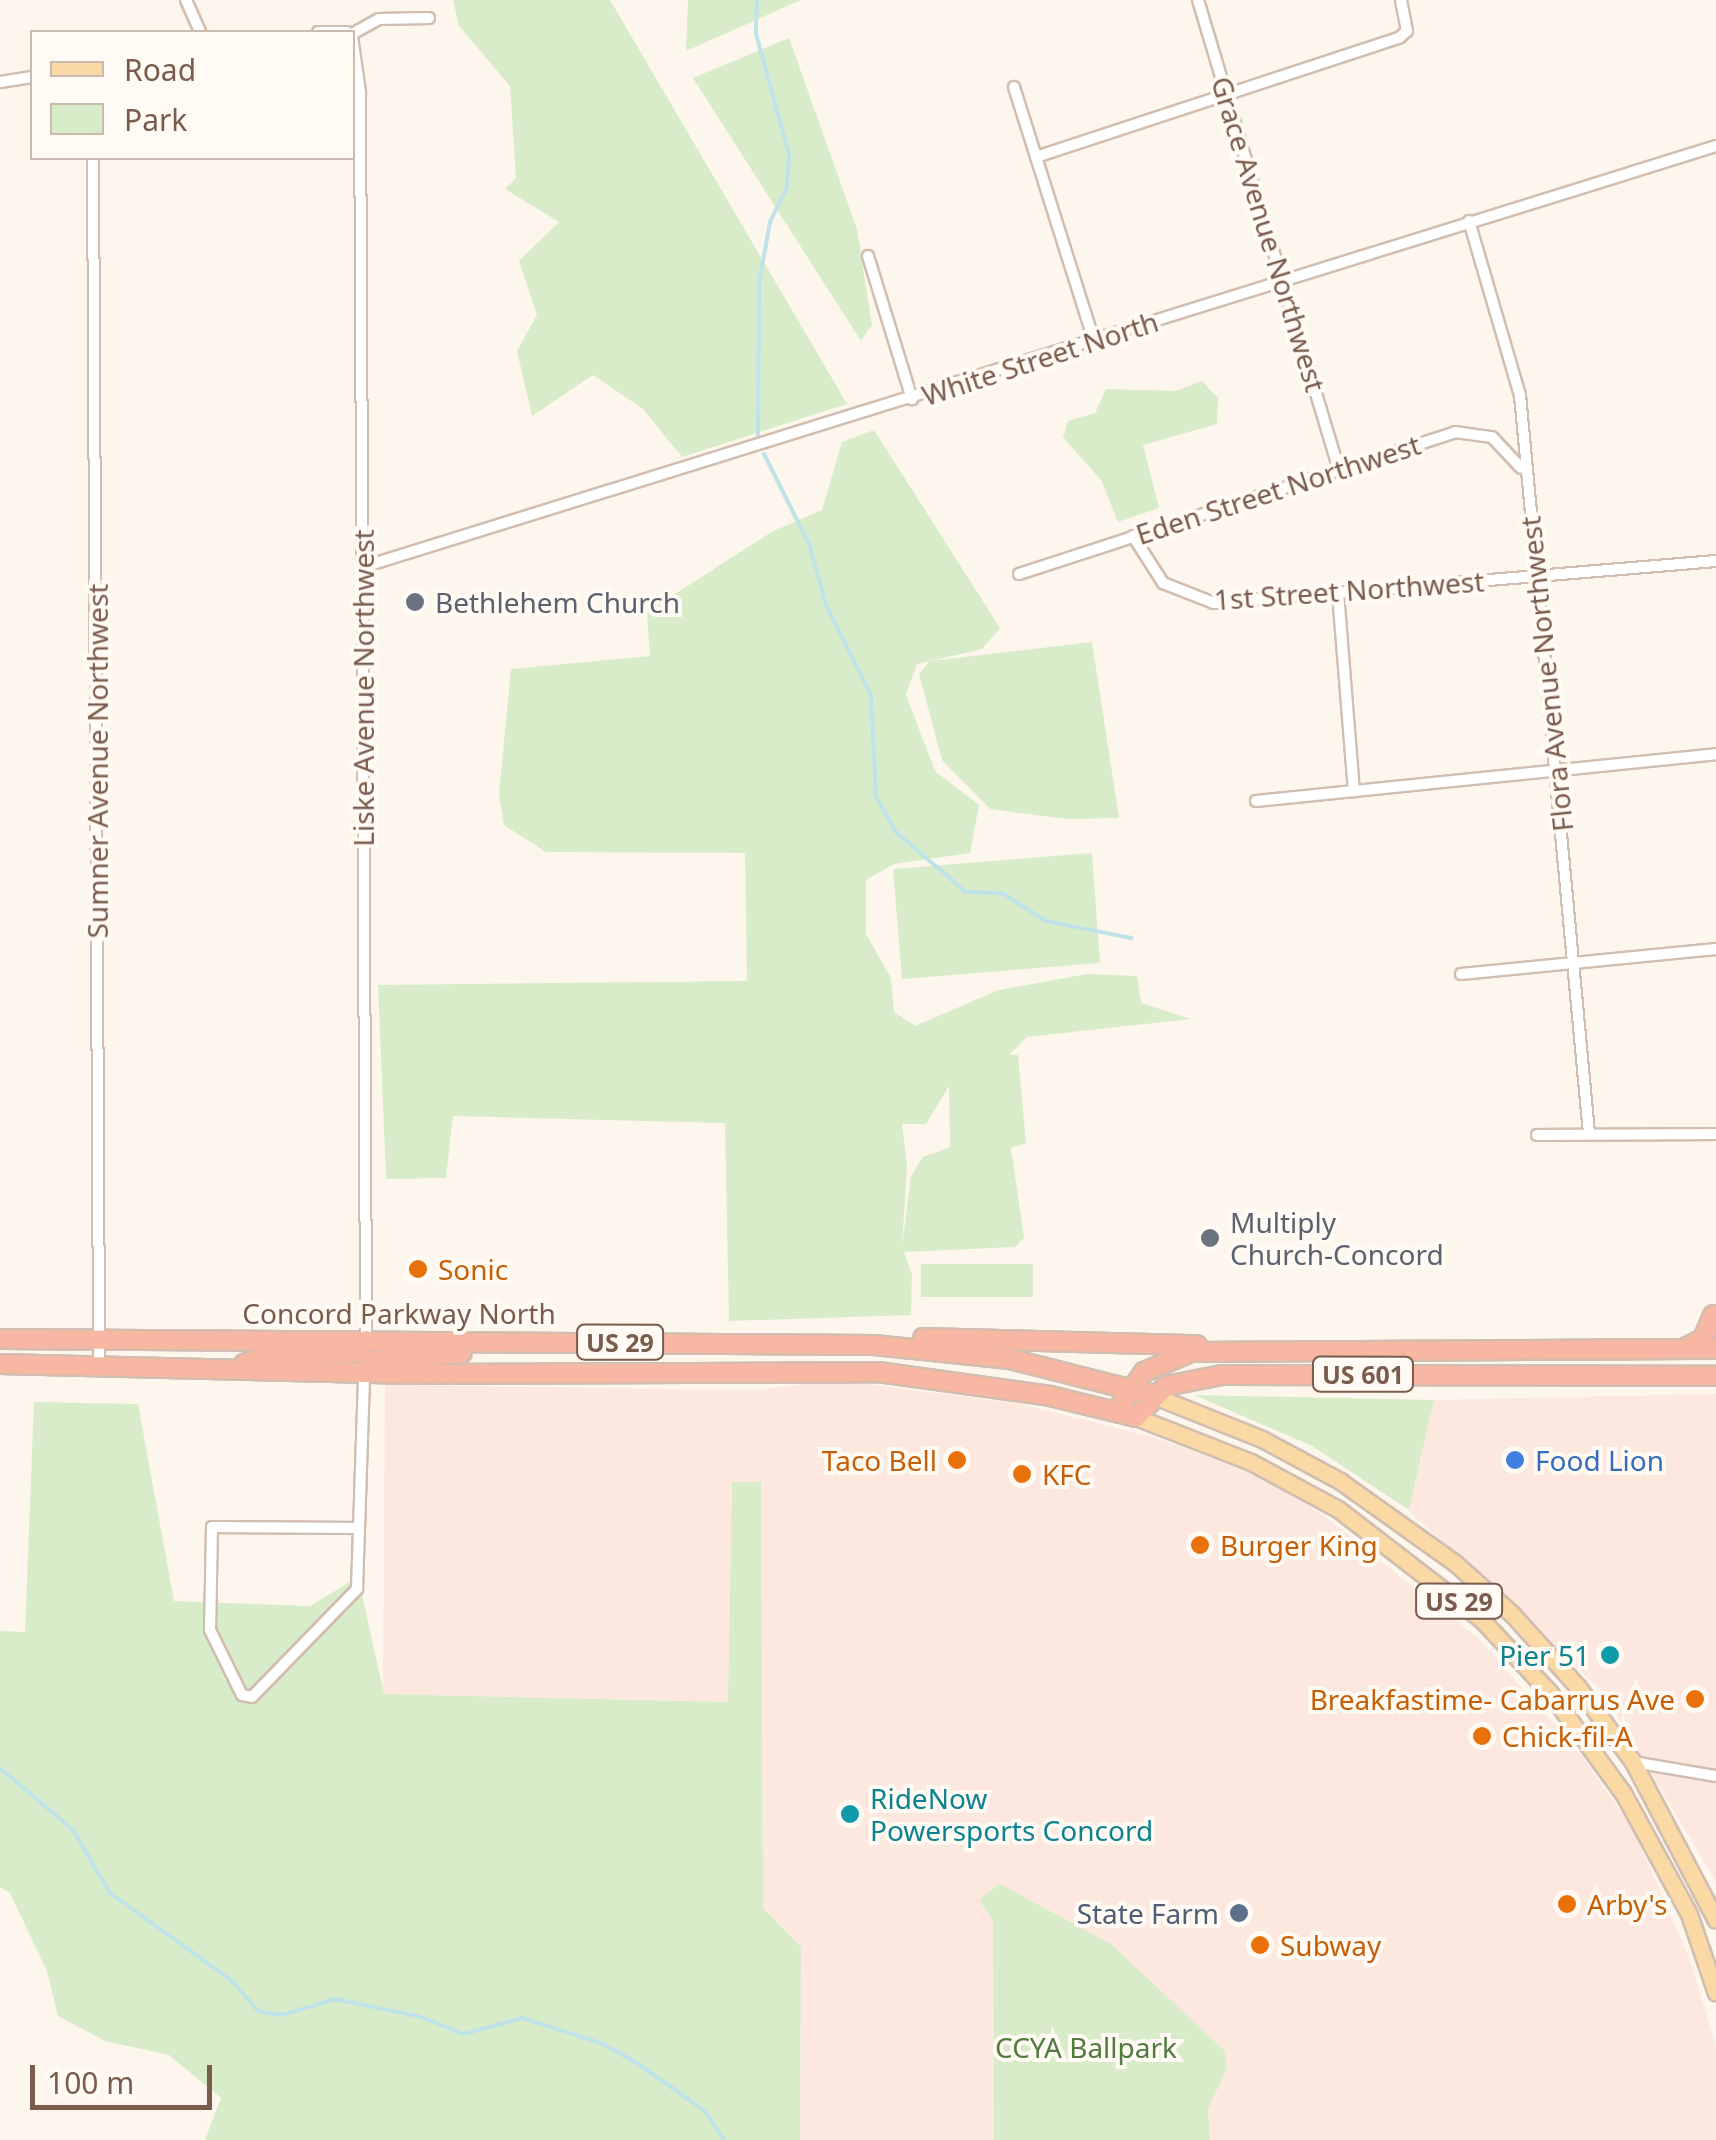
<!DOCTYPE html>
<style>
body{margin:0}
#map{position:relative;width:1716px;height:2140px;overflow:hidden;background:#fdf6ec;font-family:"Noto Sans",sans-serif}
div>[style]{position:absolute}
.commercial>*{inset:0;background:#fde8e0}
.green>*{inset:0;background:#d8ecc9}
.stream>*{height:4px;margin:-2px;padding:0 2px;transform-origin:2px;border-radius:2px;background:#bfe3e8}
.roads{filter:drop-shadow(2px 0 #d1beb0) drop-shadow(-2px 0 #d1beb0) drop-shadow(0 2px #d1beb0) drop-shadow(0 -2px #d1beb0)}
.street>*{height:10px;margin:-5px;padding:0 5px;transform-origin:5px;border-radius:5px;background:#fff}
.primary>*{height:15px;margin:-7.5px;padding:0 7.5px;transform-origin:7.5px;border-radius:7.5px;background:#fbd9a5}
.highway>*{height:18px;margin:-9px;padding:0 9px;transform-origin:9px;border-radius:9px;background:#f7b7a3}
.dots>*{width:28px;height:28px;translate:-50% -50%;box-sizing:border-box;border:5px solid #fffaf3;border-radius:50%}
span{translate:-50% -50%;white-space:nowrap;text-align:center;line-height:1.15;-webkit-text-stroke:8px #fffaf3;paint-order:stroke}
.shield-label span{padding:2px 8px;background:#fffaf3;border:2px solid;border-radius:8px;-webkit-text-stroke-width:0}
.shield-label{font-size:25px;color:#7a5c4d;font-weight:700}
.street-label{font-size:28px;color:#7a5c4d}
.worship-label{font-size:28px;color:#5b616d}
.left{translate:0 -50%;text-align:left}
.food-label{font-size:28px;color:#c56008}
.right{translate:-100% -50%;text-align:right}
.shop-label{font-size:28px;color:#366cbe}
.culture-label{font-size:28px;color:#0d838f}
.service-label{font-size:28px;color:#4e5e75}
.park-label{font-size:28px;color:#537a41}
.legend{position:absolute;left:30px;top:30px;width:325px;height:130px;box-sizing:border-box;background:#fffaf3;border:2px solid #cabbb1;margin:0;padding:12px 18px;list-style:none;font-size:30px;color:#7a5c4d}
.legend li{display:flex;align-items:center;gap:20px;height:50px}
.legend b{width:50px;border:2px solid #cabbb1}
.scale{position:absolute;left:30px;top:2065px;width:182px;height:45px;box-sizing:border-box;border:5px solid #7a5c4d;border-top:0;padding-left:12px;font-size:30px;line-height:35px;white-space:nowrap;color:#7a5c4d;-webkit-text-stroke:8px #fffaf3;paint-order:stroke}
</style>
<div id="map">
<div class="commercial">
<i style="clip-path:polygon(834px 1380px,1021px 1404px,1153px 1437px,1262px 1477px,1324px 1516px,1479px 1639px,1582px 1756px,1633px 1829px,1690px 1960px,1716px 2047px,1716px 2140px,1210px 2140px,1208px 2109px,1227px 2069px,993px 1920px,994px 2140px,800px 2140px,801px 1947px,763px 1908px,761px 1483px,732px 1483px,729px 1702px,383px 1694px,385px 1385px,760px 1390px)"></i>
<i style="clip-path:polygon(1716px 1394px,1716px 1882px,1604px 1693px,1409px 1511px,1434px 1400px)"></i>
</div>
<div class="green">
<i style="clip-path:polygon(453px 0,610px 0,847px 404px,682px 457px,643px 409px,593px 375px,532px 416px,517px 351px,537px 315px,519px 261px,559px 222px,505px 189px,516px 178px,510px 86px,459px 26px)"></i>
<i style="clip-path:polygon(688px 0,801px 0,686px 51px)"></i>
<i style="clip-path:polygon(789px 38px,857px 229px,872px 325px,861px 341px,693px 78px)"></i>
<i style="clip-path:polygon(1202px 381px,1218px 398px,1217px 424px,1143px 445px,1159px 508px,1118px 522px,1101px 480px,1063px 437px,1068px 421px,1095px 413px,1106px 389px,1176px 391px)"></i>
<i style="clip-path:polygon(evenodd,874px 430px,1000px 628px,982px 649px,917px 664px,906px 695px,935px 771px,979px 805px,970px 853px,894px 864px,866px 880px,866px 934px,891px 978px,894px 1012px,915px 1026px,999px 990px,1087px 974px,1137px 976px,1141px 1003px,1191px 1019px,1027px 1037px,1009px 1055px,1018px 1055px,1026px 1143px,1011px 1148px,1024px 1238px,1015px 1247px,904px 1252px,912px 1274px,911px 1315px,729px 1321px,725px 1123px,453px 1116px,446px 1178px,386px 1179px,378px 985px,747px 981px,745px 853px,546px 852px,504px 825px,499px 794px,511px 669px,650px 656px,647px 612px,773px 531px,822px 510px,842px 442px,874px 430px,949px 1086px,950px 1147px,923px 1157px,911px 1176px,902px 1247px,907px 1166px,902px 1124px,926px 1124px,949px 1086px)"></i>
<i style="clip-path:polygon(1092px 642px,1119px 818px,1067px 819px,990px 809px,942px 760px,919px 674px,930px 661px)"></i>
<i style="clip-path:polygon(1092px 853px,1100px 963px,902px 979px,893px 869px)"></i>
<i style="clip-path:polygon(921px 1264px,1033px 1264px,1033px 1297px,921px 1297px)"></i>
<i style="clip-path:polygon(1194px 1395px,1434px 1400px,1409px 1510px,1312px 1446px)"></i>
<i style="clip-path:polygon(34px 1402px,138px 1404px,174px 1601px,310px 1606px,358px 1577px,384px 1694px,728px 1702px,732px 1482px,761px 1482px,763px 1908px,801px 1947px,800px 2140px,205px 2140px,221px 2098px,169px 2055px,105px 2041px,58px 2016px,47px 1971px,10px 1893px,0 1887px,0 1631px,25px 1632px)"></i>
<i style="clip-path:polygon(1000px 1884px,1111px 1944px,1225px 2051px,1227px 2069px,1208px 2109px,1210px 2140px,994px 2140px,993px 1920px,979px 1900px)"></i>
</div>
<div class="stream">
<i style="left:757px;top:0;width:34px;rotate:92deg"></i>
<i style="left:756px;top:34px;width:125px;rotate:74.7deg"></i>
<i style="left:789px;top:155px;width:32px;rotate:94deg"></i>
<i style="left:787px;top:187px;width:39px;rotate:116deg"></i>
<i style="left:770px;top:222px;width:63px;rotate:100.1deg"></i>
<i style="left:759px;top:284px;width:151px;rotate:90.4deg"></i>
<i style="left:764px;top:454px;width:101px;rotate:63.4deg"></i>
<i style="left:809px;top:544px;width:63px;rotate:74.4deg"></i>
<i style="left:826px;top:605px;width:101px;rotate:63.4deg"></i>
<i style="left:871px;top:695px;width:102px;rotate:87.2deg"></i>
<i style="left:876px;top:797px;width:40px;rotate:60.3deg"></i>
<i style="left:896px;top:832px;width:92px;rotate:40.6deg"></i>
<i style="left:966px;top:892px;width:36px;rotate:2deg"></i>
<i style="left:1002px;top:893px;width:52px;rotate:32.5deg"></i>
<i style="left:1046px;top:921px;width:87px;rotate:11.3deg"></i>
<i style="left:0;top:1768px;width:96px;rotate:40.3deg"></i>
<i style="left:73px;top:1830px;width:73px;rotate:59.6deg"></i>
<i style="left:110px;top:1893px;width:150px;rotate:35.8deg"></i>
<i style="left:232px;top:1981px;width:41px;rotate:48.9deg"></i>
<i style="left:259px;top:2012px;width:23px;rotate:7deg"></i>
<i style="left:282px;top:2015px;width:55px;rotate:-16.8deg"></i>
<i style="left:335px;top:1999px;width:85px;rotate:11.6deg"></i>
<i style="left:418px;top:2016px;width:49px;rotate:21.4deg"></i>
<i style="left:464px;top:2034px;width:60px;rotate:-15.4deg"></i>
<i style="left:522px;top:2018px;width:83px;rotate:17.6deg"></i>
<i style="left:601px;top:2043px;width:38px;rotate:29deg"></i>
<i style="left:634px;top:2061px;width:87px;rotate:35.2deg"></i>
<i style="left:705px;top:2111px;width:35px;rotate:57deg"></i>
</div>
<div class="roads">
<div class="street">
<i style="left:186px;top:0;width:35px;rotate:66deg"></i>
<i style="left:1198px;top:0;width:490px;rotate:73.3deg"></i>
<i style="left:318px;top:32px;width:29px"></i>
<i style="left:352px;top:34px;width:31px;rotate:-29deg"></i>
<i style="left:379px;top:19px;width:50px;rotate:-1.1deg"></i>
<i style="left:352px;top:36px;width:57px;rotate:81.9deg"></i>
<i style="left:360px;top:92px;width:1248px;rotate:89.72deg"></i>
<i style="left:0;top:82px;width:32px;rotate:-9deg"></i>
<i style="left:1014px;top:87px;width:265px;rotate:72.5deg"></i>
<i style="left:1036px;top:157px;width:383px;rotate:-18.2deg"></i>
<i style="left:1400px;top:37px;width:9px;rotate:-41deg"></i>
<i style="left:1407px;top:31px;width:32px;rotate:-101deg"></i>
<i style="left:93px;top:158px;width:1206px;rotate:89.71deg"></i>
<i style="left:1469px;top:221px;width:181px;rotate:73.7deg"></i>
<i style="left:1520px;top:395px;width:741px;rotate:84.66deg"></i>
<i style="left:868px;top:256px;width:150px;rotate:72.9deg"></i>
<i style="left:1133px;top:536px;width:56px;rotate:57.4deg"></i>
<i style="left:1163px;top:583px;width:55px;rotate:21.4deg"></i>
<i style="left:1214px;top:603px;width:504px;rotate:-4.78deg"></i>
<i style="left:363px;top:567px;width:1417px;rotate:-17.28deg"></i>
<i style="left:1019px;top:574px;width:459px;rotate:-18deg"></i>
<i style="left:1455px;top:432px;width:37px;rotate:8deg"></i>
<i style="left:1492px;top:437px;width:42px;rotate:46.9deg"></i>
<i style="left:1338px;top:593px;width:199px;rotate:85.4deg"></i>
<i style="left:1256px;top:801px;width:462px;rotate:-5.8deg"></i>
<i style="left:1461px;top:974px;width:256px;rotate:-5.6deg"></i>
<i style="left:1537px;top:1135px;width:179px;rotate:-0.3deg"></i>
<i style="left:357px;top:1528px;width:145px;rotate:-179.6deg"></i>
<i style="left:212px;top:1527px;width:103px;rotate:91.1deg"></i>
<i style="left:210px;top:1630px;width:72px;rotate:63.8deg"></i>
<i style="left:242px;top:1695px;width:10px;rotate:11deg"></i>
<i style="left:252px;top:1697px;width:151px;rotate:-45.8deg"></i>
<i style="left:357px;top:1589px;width:216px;rotate:-88.1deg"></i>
<i style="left:1633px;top:1762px;width:84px;rotate:9.6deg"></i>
</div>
<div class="primary">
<i style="left:1152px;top:1395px;width:118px;rotate:21.8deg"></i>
<i style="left:1262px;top:1439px;width:89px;rotate:28.3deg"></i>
<i style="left:1340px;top:1481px;width:141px;rotate:35.5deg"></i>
<i style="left:1455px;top:1563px;width:76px;rotate:41.8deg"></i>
<i style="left:1512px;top:1614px;width:98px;rotate:47.9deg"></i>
<i style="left:1578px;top:1687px;width:93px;rotate:53.7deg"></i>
<i style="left:1633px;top:1762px;width:178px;rotate:62.3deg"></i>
<i style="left:1136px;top:1417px;width:123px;rotate:21.4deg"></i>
<i style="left:1251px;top:1462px;width:99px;rotate:28.4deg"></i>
<i style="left:1338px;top:1509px;width:182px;rotate:37.6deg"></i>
<i style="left:1482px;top:1620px;width:100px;rotate:47deg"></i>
<i style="left:1550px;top:1693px;width:124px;rotate:53.9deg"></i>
<i style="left:1623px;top:1793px;width:138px;rotate:61.4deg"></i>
<i style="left:1689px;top:1914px;width:83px;rotate:71.1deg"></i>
</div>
<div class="highway">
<i style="left:923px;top:1338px;width:274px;rotate:1.5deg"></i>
<i style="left:0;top:1339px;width:874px;rotate:0.39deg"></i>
<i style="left:874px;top:1345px;width:137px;rotate:5.9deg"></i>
<i style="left:1010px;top:1359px;width:146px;rotate:14.2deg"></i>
<i style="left:1687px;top:1347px;width:18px;rotate:-27deg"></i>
<i style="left:1703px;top:1339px;width:26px;rotate:-67deg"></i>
<i style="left:0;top:1364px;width:402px;rotate:1.4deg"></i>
<i style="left:402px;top:1374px;width:476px;rotate:-0.2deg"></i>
<i style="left:878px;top:1372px;width:174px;rotate:7.9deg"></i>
<i style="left:1050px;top:1396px;width:89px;rotate:13.7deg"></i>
<i style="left:1136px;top:1417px;width:43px;rotate:-45.9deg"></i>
<i style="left:1166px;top:1386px;width:57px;rotate:-11.1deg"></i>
<i style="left:1222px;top:1375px;width:494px;rotate:0.1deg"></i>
<i style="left:244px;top:1364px;width:22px;rotate:-21deg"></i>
<i style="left:265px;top:1356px;width:90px;rotate:-1.9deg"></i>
<i style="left:355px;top:1353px;width:17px;rotate:-50deg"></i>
<i style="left:364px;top:1373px;width:14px;rotate:-60deg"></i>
<i style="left:371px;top:1361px;width:91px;rotate:-5deg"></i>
<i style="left:1116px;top:1412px;width:49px;rotate:-55deg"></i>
<i style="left:1144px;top:1372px;width:51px;rotate:-23.1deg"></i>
<i style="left:1191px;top:1352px;width:525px;rotate:-0.33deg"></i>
</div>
</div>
<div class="dots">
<i style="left:415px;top:602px;background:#6b7280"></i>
<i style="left:1210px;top:1238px;background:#6b7280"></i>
<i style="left:418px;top:1269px;background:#e8710a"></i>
<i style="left:957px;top:1460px;background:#e8710a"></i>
<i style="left:1515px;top:1460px;background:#3f7fe0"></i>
<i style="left:1022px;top:1474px;background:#e8710a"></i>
<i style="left:1200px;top:1545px;background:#e8710a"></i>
<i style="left:1610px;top:1655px;background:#0f9aa8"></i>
<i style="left:1695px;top:1699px;background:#e8710a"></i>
<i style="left:1482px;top:1736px;background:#e8710a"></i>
<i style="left:850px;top:1814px;background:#0f9aa8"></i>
<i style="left:1567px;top:1904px;background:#e8710a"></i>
<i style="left:1239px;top:1913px;background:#5c6f8a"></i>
<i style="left:1260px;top:1945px;background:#e8710a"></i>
</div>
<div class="shield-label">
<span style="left:620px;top:1342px">US 29</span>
<span style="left:1363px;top:1374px">US 601</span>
<span style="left:1459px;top:1601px">US 29</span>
</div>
<div class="street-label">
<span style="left:1269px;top:234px;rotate:73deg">Grace Avenue Northwest</span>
<span style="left:1040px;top:358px;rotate:-18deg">White Street North</span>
<span style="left:1278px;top:489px;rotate:-18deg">Eden Street Northwest</span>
<span style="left:1349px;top:590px;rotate:-4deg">1st Street Northwest</span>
<span style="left:1546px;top:674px;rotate:-96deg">Flora Avenue Northwest</span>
<span style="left:363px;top:688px;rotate:-90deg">Liske Avenue Northwest</span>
<span style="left:97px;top:761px;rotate:-90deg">Sumner Avenue Northwest</span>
<span style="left:399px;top:1313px">Concord Parkway North</span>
</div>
<div class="worship-label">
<span class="left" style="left:435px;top:602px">Bethlehem Church</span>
<span class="left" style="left:1230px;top:1238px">Multiply<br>Church-Concord</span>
</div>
<div class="food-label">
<span class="left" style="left:438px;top:1269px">Sonic</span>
<span class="right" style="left:937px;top:1460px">Taco Bell</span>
<span class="left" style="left:1042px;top:1474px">KFC</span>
<span class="left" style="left:1220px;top:1545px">Burger King</span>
<span class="right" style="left:1675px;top:1699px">Breakfastime- Cabarrus Ave</span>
<span class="left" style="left:1502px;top:1736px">Chick-fil-A</span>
<span class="left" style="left:1587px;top:1904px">Arby's</span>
<span class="left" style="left:1280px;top:1945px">Subway</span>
</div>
<div class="shop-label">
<span class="left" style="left:1535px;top:1460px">Food Lion</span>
</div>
<div class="culture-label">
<span class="right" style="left:1590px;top:1655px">Pier 51</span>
<span class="left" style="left:870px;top:1814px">RideNow<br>Powersports Concord</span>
</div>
<div class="service-label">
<span class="right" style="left:1219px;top:1913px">State Farm</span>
</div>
<div class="park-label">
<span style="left:1086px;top:2047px">CCYA Ballpark</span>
</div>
<ul class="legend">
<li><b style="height:12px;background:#fbd9a5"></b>Road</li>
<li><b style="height:28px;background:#d8ecc9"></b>Park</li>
</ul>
<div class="scale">100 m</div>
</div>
